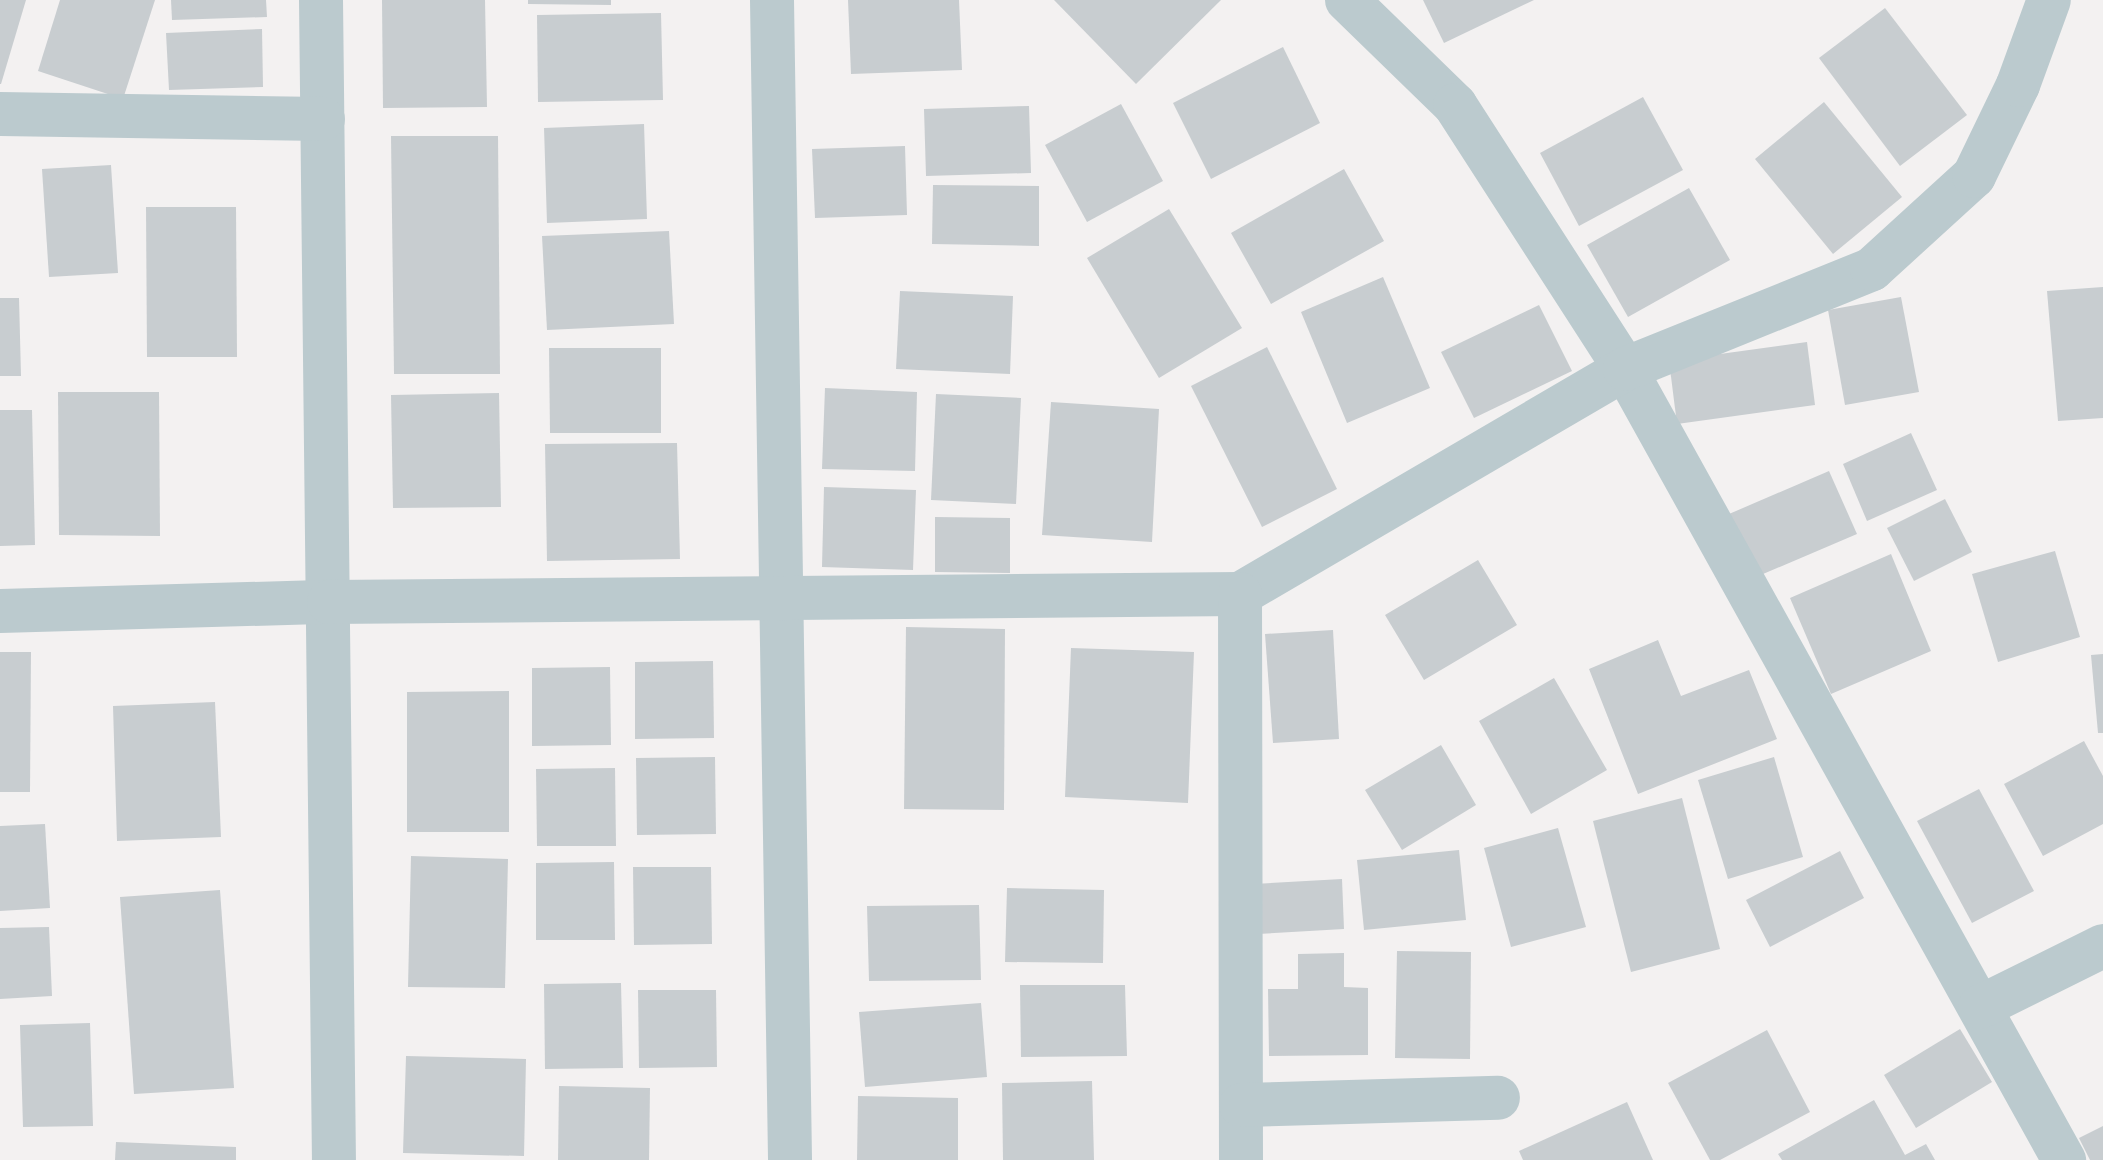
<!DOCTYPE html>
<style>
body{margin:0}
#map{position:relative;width:2103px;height:1160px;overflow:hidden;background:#f3f1f1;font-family:Commissioner,sans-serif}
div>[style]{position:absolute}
.building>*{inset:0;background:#c8cdd0}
.minor>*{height:44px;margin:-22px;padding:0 22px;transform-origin:22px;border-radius:22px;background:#bbcace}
span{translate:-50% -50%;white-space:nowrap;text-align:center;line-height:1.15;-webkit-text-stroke:8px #fff;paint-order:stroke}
</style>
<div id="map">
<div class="building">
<i style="clip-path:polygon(0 0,26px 0,1px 84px,0 84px)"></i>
<i style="clip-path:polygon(60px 0,155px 0,123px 99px,38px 71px)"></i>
<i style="clip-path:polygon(171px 0,266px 0,267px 17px,172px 20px)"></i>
<i style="clip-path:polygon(382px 0,485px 0,487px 107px,383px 108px)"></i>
<i style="clip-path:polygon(528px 0,611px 0,611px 5px,528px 4px)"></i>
<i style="clip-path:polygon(848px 0,959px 0,962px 70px,851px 74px)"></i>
<i style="clip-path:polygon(1054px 0,1221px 0,1136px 84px)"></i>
<i style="clip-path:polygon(1423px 0,1534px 0,1444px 43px)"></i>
<i style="clip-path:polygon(1885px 8px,1967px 115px,1900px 166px,1819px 58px)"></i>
<i style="clip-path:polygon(661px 13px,663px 100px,538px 102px,537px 15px)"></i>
<i style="clip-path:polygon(262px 29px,263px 87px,169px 90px,166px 33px)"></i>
<i style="clip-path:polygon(1283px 47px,1320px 123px,1211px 179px,1173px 103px)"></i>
<i style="clip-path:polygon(1643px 97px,1683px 170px,1579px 226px,1540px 153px)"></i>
<i style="clip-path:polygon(1824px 102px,1902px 197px,1833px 254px,1755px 159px)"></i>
<i style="clip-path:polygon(1121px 104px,1163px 181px,1087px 222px,1045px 145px)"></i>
<i style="clip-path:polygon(1029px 106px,1031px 173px,926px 176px,924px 109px)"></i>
<i style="clip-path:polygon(644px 124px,647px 219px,547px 223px,544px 128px)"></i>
<i style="clip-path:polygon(391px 136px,498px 136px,500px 374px,394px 374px)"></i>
<i style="clip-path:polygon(905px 146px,907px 215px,815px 218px,812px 149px)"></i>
<i style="clip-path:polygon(111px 165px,118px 273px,49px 277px,42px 169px)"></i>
<i style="clip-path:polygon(1344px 169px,1384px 241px,1271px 304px,1231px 233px)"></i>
<i style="clip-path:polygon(933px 185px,1039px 186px,1039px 246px,932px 244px)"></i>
<i style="clip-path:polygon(1689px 188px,1730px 260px,1628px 317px,1587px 245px)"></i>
<i style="clip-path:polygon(146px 207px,236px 207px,237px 357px,147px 357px)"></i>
<i style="clip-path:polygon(1169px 209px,1242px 328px,1159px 378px,1087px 258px)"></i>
<i style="clip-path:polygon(669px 231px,674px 324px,547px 330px,542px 236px)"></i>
<i style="clip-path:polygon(1383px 277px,1430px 388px,1347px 423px,1301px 312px)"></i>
<i style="clip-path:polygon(2103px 287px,2103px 418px,2058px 421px,2047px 291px)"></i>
<i style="clip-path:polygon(900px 291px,1013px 296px,1010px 374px,896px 369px)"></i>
<i style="clip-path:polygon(1901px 297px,1919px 392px,1845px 405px,1828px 310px)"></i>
<i style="clip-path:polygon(0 298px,19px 298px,21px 376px,0 376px)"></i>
<i style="clip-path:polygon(1539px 305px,1572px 371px,1474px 418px,1441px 352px)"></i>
<i style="clip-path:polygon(1807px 342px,1815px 405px,1677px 424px,1669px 361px)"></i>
<i style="clip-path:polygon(1267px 347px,1337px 489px,1262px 527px,1191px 386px)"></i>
<i style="clip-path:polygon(549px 348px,661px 348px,661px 433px,550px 433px)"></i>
<i style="clip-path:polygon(825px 388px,917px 392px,915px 471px,822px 469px)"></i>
<i style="clip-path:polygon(58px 392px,159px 392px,160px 536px,59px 535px)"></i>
<i style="clip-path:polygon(499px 393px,501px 507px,393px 508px,391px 395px)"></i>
<i style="clip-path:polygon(936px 394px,1021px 398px,1016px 504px,931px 500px)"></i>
<i style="clip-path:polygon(1051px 402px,1159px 409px,1152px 542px,1042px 535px)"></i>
<i style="clip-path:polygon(0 410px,32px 410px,35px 545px,0 546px)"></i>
<i style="clip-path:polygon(1911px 433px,1937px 490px,1867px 521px,1843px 464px)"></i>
<i style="clip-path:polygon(677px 443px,680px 559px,547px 561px,545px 444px)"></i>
<i style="clip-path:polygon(1829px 471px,1857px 534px,1756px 577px,1729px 514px)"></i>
<i style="clip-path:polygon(824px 487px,916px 490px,913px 570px,822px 567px)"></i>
<i style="clip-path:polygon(1945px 499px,1972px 552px,1914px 581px,1887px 528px)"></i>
<i style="clip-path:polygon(935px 517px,1010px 518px,1010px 573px,935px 572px)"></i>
<i style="clip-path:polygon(2055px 551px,2080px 637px,1998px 662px,1972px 574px)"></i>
<i style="clip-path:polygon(1891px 554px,1931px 651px,1831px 694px,1790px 598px)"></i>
<i style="clip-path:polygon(1478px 560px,1517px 625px,1424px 680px,1385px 615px)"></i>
<i style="clip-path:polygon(906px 627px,1005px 629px,1004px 810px,904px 809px)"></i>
<i style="clip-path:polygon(1333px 630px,1339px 739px,1273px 743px,1265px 634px)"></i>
<i style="clip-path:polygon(1658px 640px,1681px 696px,1749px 670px,1777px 739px,1638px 794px,1589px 669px)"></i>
<i style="clip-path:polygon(1071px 648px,1194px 652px,1188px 803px,1065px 797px)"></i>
<i style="clip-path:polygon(0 652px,31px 652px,30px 792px,0 792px)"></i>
<i style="clip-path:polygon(2103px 654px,2103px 733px,2098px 733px,2091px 655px)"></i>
<i style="clip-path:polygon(713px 661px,714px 738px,635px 739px,635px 662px)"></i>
<i style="clip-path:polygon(610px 667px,611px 745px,532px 746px,532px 668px)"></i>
<i style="clip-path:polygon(1554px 678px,1607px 770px,1531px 814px,1479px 721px)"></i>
<i style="clip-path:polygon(509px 691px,509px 832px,407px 832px,407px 692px)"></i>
<i style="clip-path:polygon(215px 702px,221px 837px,117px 841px,113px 706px)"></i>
<i style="clip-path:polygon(2084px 741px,2103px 776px,2103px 824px,2043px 856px,2004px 784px)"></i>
<i style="clip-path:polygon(1441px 745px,1476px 805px,1402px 850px,1365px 790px)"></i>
<i style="clip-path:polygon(715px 757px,716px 834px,637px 835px,636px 758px)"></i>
<i style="clip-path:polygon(1774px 757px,1803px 857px,1728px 879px,1698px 780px)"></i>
<i style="clip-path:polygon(615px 768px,616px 846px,537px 846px,536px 769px)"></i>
<i style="clip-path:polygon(1979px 789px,2034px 891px,1972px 923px,1917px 821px)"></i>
<i style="clip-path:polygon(1682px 798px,1720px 949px,1631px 972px,1593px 821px)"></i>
<i style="clip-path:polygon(45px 824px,50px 908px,0 911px,0 826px)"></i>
<i style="clip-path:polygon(1558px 828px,1586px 927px,1511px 947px,1484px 848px)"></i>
<i style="clip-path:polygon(1459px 850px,1466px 920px,1364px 930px,1357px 860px)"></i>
<i style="clip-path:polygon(1840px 851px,1864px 898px,1770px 947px,1746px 900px)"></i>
<i style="clip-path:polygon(411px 856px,508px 859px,505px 988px,408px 987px)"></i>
<i style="clip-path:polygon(614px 862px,615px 940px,536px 940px,536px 863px)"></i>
<i style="clip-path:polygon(633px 867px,711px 867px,712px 944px,634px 945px)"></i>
<i style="clip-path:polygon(1342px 879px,1344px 929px,1258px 934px,1254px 884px)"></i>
<i style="clip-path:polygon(1007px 888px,1104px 890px,1103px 963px,1005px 962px)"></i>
<i style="clip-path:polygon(220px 890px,234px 1088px,134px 1094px,120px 897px)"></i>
<i style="clip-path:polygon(979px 905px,981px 980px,869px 981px,867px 906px)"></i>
<i style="clip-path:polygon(49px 927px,52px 996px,0 999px,0 928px)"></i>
<i style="clip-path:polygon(1397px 951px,1471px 952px,1470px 1059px,1395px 1058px)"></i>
<i style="clip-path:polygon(1344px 953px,1344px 987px,1368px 988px,1368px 1055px,1269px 1056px,1268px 989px,1298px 989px,1298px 954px)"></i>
<i style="clip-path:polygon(621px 983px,623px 1068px,545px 1069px,544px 984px)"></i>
<i style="clip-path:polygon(1020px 985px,1125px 985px,1127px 1056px,1021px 1057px)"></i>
<i style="clip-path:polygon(638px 990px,716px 990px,717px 1067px,639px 1068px)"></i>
<i style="clip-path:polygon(981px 1003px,987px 1077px,865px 1087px,859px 1012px)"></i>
<i style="clip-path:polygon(90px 1023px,93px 1126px,23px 1127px,20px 1025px)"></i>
<i style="clip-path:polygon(1960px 1029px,1992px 1082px,1916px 1128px,1884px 1075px)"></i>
<i style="clip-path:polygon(1767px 1030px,1810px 1112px,1720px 1160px,1710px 1160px,1668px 1083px)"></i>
<i style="clip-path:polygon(406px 1056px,526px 1059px,524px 1156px,403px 1153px)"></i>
<i style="clip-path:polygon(1092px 1081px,1094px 1160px,1003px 1160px,1002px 1083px)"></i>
<i style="clip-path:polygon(559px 1086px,650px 1088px,649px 1160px,558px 1160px)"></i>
<i style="clip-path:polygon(858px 1096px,958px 1098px,958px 1160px,857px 1160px)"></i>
<i style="clip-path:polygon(1874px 1100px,1905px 1155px,1926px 1144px,1935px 1160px,1782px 1160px,1778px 1154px)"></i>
<i style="clip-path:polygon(1627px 1102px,1653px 1160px,1523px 1160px,1519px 1151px)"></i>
<i style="clip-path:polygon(2103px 1126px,2103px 1160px,2090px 1160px,2079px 1138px)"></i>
<i style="clip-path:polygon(116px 1142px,236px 1147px,236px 1160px,115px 1160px)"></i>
</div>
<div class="minor">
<i style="left:321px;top:0;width:1160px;rotate:89.36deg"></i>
<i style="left:772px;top:0;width:1160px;rotate:89.11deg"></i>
<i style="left:1347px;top:0;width:151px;rotate:44.2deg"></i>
<i style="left:1455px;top:105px;width:314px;rotate:57.2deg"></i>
<i style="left:1625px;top:369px;width:905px;rotate:60.97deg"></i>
<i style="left:0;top:114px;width:323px;rotate:0.9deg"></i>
<i style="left:1240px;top:594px;width:446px;rotate:-30.3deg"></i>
<i style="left:1625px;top:369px;width:266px;rotate:-22deg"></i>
<i style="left:1872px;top:269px;width:138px;rotate:-42.4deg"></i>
<i style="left:1974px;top:176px;width:101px;rotate:-64.2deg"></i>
<i style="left:2018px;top:85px;width:90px;rotate:-70deg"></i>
<i style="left:0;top:611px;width:329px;rotate:-1.6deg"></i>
<i style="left:329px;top:602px;width:911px;rotate:-0.5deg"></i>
<i style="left:1240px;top:594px;width:566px;rotate:89.9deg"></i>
<i style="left:1980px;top:1007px;width:137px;rotate:-26.4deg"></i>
<i style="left:1241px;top:1105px;width:257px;rotate:-1.6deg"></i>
</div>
</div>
